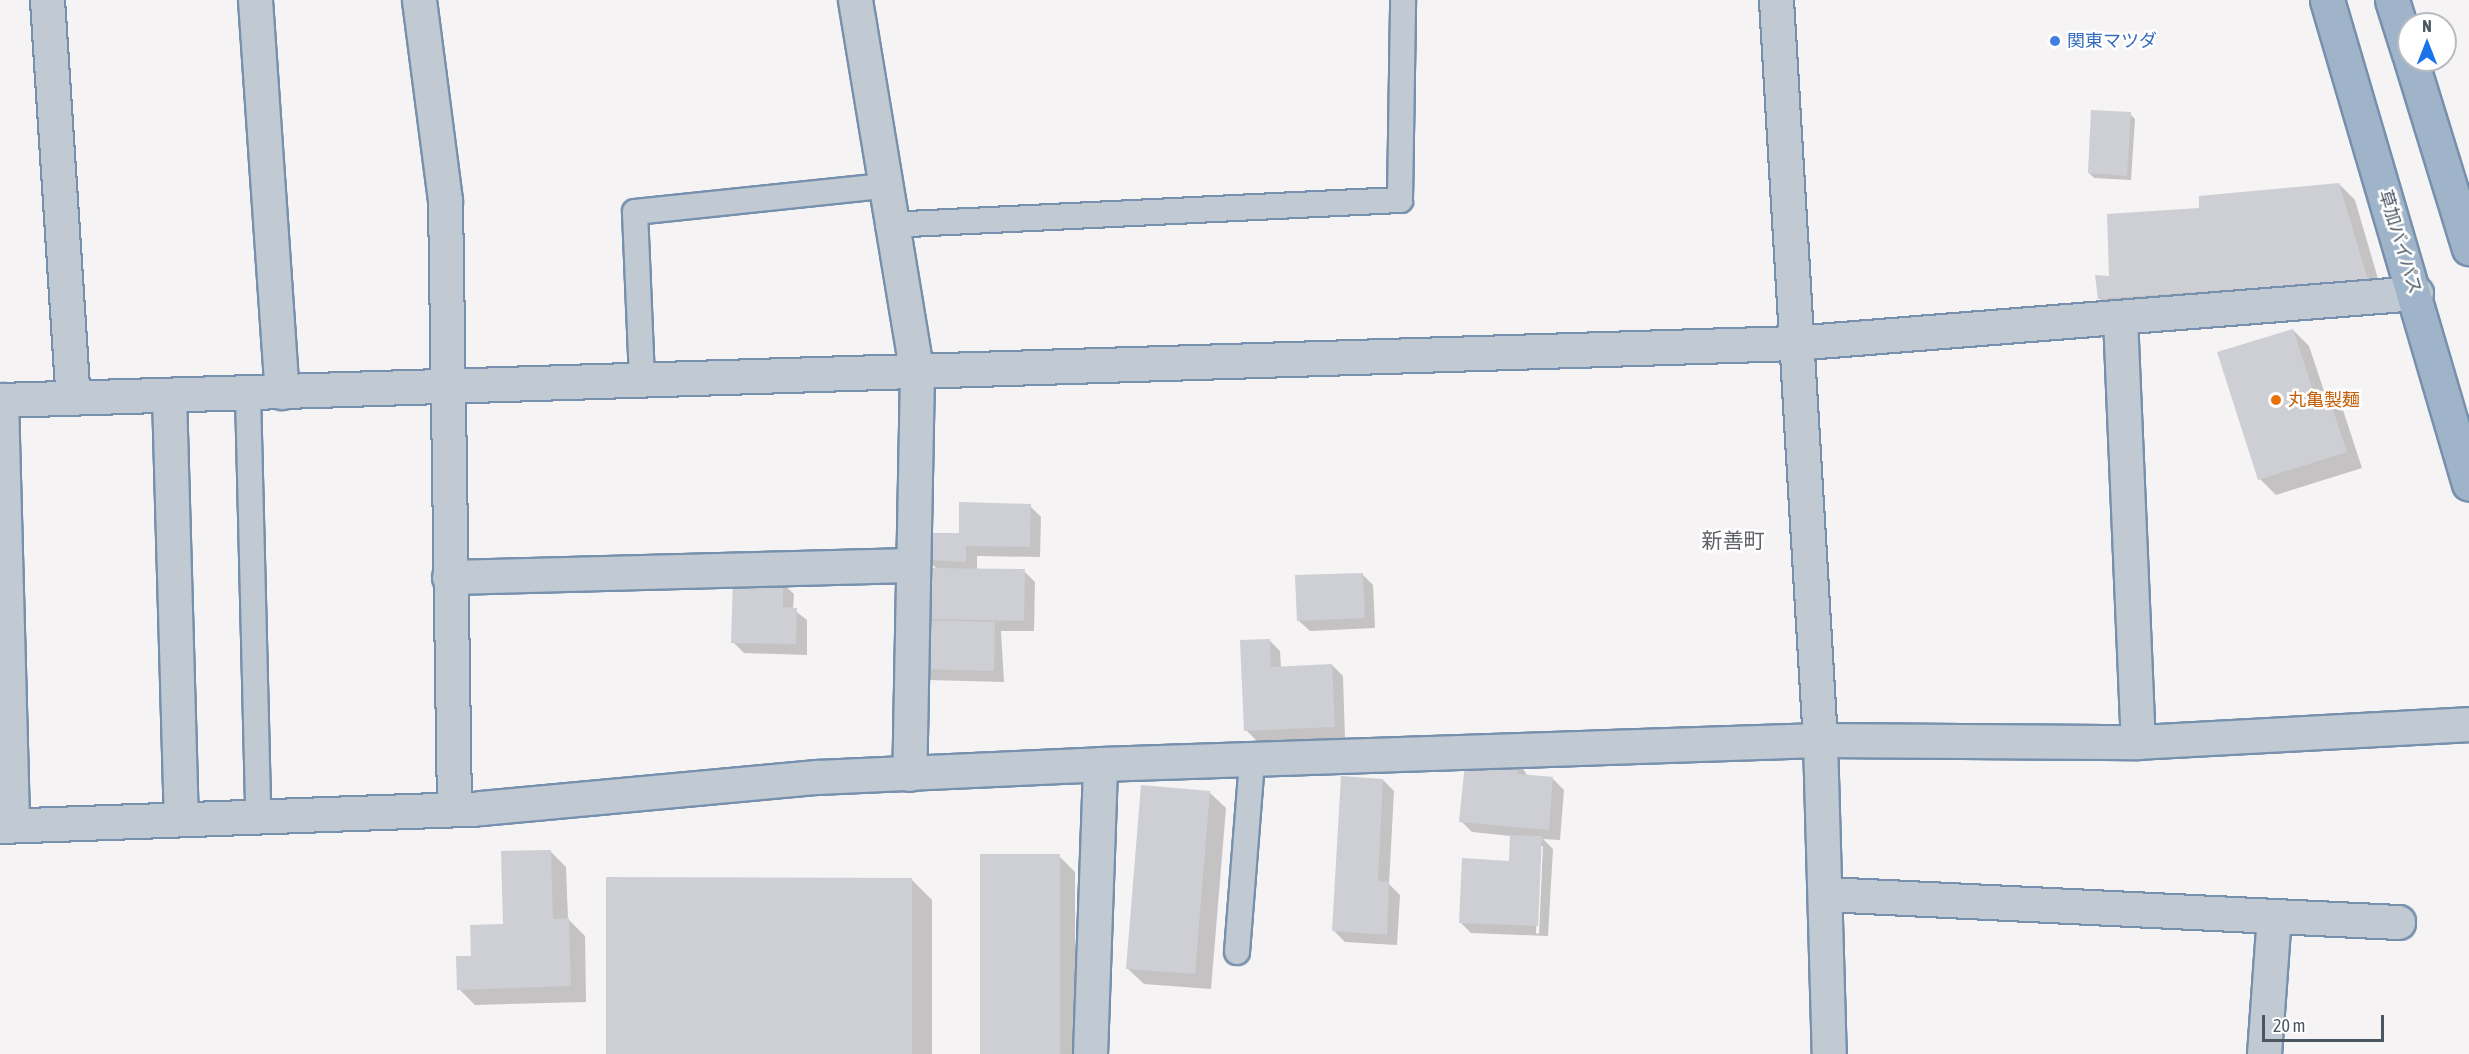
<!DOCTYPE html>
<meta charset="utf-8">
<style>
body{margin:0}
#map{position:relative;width:2469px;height:1054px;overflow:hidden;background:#f5f3f3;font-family:"Asap Condensed","Noto Sans JP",sans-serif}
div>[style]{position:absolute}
.shadow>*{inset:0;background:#0003}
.building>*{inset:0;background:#cdcfd5}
.roads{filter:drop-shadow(2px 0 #7690ad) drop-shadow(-2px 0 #7690ad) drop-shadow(0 2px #7690ad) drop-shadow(0 -2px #7690ad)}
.service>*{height:24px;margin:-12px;padding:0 12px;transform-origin:12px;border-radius:12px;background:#c1cad2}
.minor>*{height:33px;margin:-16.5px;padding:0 16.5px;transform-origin:16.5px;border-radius:16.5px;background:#c1cad2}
.trunk>*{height:33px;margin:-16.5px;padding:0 16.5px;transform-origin:16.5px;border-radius:16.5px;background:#9fb4c9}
.dots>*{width:16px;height:16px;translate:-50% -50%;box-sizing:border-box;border:3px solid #fff;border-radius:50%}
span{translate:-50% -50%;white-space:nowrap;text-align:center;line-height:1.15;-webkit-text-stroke:5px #fff;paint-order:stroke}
.shop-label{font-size:18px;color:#366cbe}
.left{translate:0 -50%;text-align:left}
.street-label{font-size:18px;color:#4a5661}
.food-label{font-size:18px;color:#c56008}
.quarter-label{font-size:21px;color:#5f6368}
.north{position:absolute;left:2397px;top:12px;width:60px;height:60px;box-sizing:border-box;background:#fff;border:2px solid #b7bbc0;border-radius:50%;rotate:0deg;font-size:16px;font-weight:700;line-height:24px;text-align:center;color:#4a5661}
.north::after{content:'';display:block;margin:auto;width:21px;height:27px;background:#1a73e8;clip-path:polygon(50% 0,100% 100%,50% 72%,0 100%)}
.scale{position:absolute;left:2262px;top:1015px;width:122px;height:27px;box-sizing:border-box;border:3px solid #4a5661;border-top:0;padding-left:8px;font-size:18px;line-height:21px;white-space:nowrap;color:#4a5661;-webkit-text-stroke:4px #fff;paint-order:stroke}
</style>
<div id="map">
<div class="shadow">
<i style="clip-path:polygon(2130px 114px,2135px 119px,2131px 180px,2094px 178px,2089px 173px)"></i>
<i style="clip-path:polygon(2339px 184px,2355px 200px,2383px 296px,2115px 314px,2099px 298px,2111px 278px,2200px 210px)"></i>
<i style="clip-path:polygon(2293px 330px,2309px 346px,2324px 391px,2342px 407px,2362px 468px,2276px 495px,2260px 479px)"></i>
<i style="clip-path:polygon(1030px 506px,1041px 517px,1040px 557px,977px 556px,977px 570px,1024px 571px,1035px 582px,1034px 631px,1001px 631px,1004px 682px,929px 680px,918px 669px,931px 622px,933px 569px,937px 569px,928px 560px,960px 535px)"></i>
<i style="clip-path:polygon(1362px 574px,1373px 585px,1375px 628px,1310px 631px,1298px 620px)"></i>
<i style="clip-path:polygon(782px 583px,794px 594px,793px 609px,807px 620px,807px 655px,744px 653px,733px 642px)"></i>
<i style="clip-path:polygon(1269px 640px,1280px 651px,1281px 668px,1332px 665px,1343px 676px,1345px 738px,1257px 741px,1246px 730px)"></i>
<i style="clip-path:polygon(evenodd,1518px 760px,1528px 777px,1553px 779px,1564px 790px,1560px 840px,1543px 839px,1553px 849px,1548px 936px,1471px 933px,1460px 922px,1510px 862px,1511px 836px,1472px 832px,1461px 821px,1518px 760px,1540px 846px,1543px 846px,1539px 934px,1536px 933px,1540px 846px)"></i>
<i style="clip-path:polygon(1383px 780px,1394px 791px,1389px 884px,1400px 895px,1397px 945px,1345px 942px,1334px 931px)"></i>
<i style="clip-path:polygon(1209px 792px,1226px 808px,1211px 989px,1144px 984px,1127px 968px)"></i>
<i style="clip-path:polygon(550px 851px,566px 867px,568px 919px,585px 936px,586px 1002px,475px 1005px,459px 989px,473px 957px,505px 926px)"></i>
<i style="clip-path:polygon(1059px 856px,1075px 872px,1075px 1054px,982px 1054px)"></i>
<i style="clip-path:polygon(912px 880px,932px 900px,932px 1054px,608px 1054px)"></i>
</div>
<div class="building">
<i style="clip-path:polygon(2091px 110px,2131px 112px,2127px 176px,2088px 173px)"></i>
<i style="clip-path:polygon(2339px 183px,2368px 280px,2098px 299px,2095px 275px,2109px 276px,2107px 214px,2199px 208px,2199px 196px)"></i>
<i style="clip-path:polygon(2293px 329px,2314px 393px,2326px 389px,2347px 452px,2258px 480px,2217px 352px)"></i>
<i style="clip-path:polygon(959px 502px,1031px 504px,1030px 547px,966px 546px,966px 562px,926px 560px,927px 533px,959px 533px)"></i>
<i style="clip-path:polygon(931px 568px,1025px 569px,1024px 621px,930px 619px)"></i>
<i style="clip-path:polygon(1363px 573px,1365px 618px,1297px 621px,1295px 575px)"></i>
<i style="clip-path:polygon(733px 580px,783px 581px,783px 607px,797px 608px,796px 644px,731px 643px)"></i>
<i style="clip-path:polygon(917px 620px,995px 622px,994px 671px,916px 669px)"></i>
<i style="clip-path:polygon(1270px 639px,1271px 667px,1332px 664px,1335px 727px,1244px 731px,1240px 640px)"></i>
<i style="clip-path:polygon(1466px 753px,1519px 758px,1517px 774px,1553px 777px,1549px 830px,1459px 822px)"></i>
<i style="clip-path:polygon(1341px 776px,1383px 779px,1378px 881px,1389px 882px,1387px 935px,1332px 931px)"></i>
<i style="clip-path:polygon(1141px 785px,1210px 791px,1195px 974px,1126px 969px)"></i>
<i style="clip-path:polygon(1510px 835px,1542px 836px,1538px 926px,1459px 923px,1462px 858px,1509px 861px)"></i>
<i style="clip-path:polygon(551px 850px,553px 919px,569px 918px,571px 986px,457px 990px,456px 956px,471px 956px,470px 925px,503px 924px,501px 851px)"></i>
<i style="clip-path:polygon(980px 854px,1060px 854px,1060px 1054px,980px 1054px)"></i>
<i style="clip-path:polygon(606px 877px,912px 878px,912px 1054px,606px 1054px)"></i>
</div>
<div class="roads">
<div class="service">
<i style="left:888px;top:225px;width:513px;rotate:-2.8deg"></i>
<i style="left:1400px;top:200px;width:200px;rotate:-89.1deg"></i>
<i style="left:642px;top:379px;width:167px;rotate:-92.4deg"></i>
<i style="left:635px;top:212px;width:248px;rotate:-6deg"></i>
<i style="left:248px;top:394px;width:422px;rotate:88.6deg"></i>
<i style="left:1237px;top:952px;width:192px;rotate:-85.5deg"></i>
</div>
<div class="minor">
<i style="left:47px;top:0;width:399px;rotate:86.3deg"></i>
<i style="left:255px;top:0;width:393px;rotate:86.1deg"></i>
<i style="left:419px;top:0;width:202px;rotate:82.6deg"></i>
<i style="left:445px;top:200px;width:609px;rotate:89.15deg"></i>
<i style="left:855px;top:0;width:378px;rotate:80.6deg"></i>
<i style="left:917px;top:373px;width:401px;rotate:91.1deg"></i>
<i style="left:1776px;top:0;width:741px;rotate:86.6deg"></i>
<i style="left:1820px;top:740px;width:314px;rotate:88.4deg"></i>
<i style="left:2120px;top:317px;width:425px;rotate:87.6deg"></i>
<i style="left:169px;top:395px;width:424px;rotate:88.4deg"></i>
<i style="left:0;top:400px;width:1794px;rotate:-1.82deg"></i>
<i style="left:1793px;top:343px;width:625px;rotate:-4.59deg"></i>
<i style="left:1px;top:400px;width:425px;rotate:88.5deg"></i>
<i style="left:449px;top:577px;width:464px;rotate:-1.5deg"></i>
<i style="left:0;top:826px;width:481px;rotate:-2.1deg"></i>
<i style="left:481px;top:808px;width:337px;rotate:-5.3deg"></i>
<i style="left:817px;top:777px;width:283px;rotate:-2.6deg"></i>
<i style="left:1100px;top:764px;width:720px;rotate:-1.91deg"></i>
<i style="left:1820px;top:740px;width:318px;rotate:0.4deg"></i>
<i style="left:2138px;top:742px;width:331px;rotate:-3.1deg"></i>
<i style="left:1825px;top:894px;width:574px;rotate:2.8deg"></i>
<i style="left:1090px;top:1054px;width:290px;rotate:-88deg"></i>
<i style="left:2264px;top:1054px;width:138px;rotate:-85.9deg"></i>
</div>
<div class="trunk">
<i style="left:2327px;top:0;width:504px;rotate:73.65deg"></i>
<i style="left:2392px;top:0;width:57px;rotate:72.5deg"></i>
<i style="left:2411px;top:60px;width:197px;rotate:72.9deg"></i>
</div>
</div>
<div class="dots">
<i style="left:2055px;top:41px;background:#3f7fe0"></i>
<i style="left:2276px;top:400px;background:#e8710a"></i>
</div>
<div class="shop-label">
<span class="left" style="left:2067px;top:41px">関東マツダ</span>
</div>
<div class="street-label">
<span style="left:2400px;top:242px;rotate:73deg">草加バイパス</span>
</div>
<div class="food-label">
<span class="left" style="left:2288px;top:400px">丸亀製麺</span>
</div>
<div class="quarter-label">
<span style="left:1733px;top:540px">新善町</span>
</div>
<div class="north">N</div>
<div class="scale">20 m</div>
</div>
